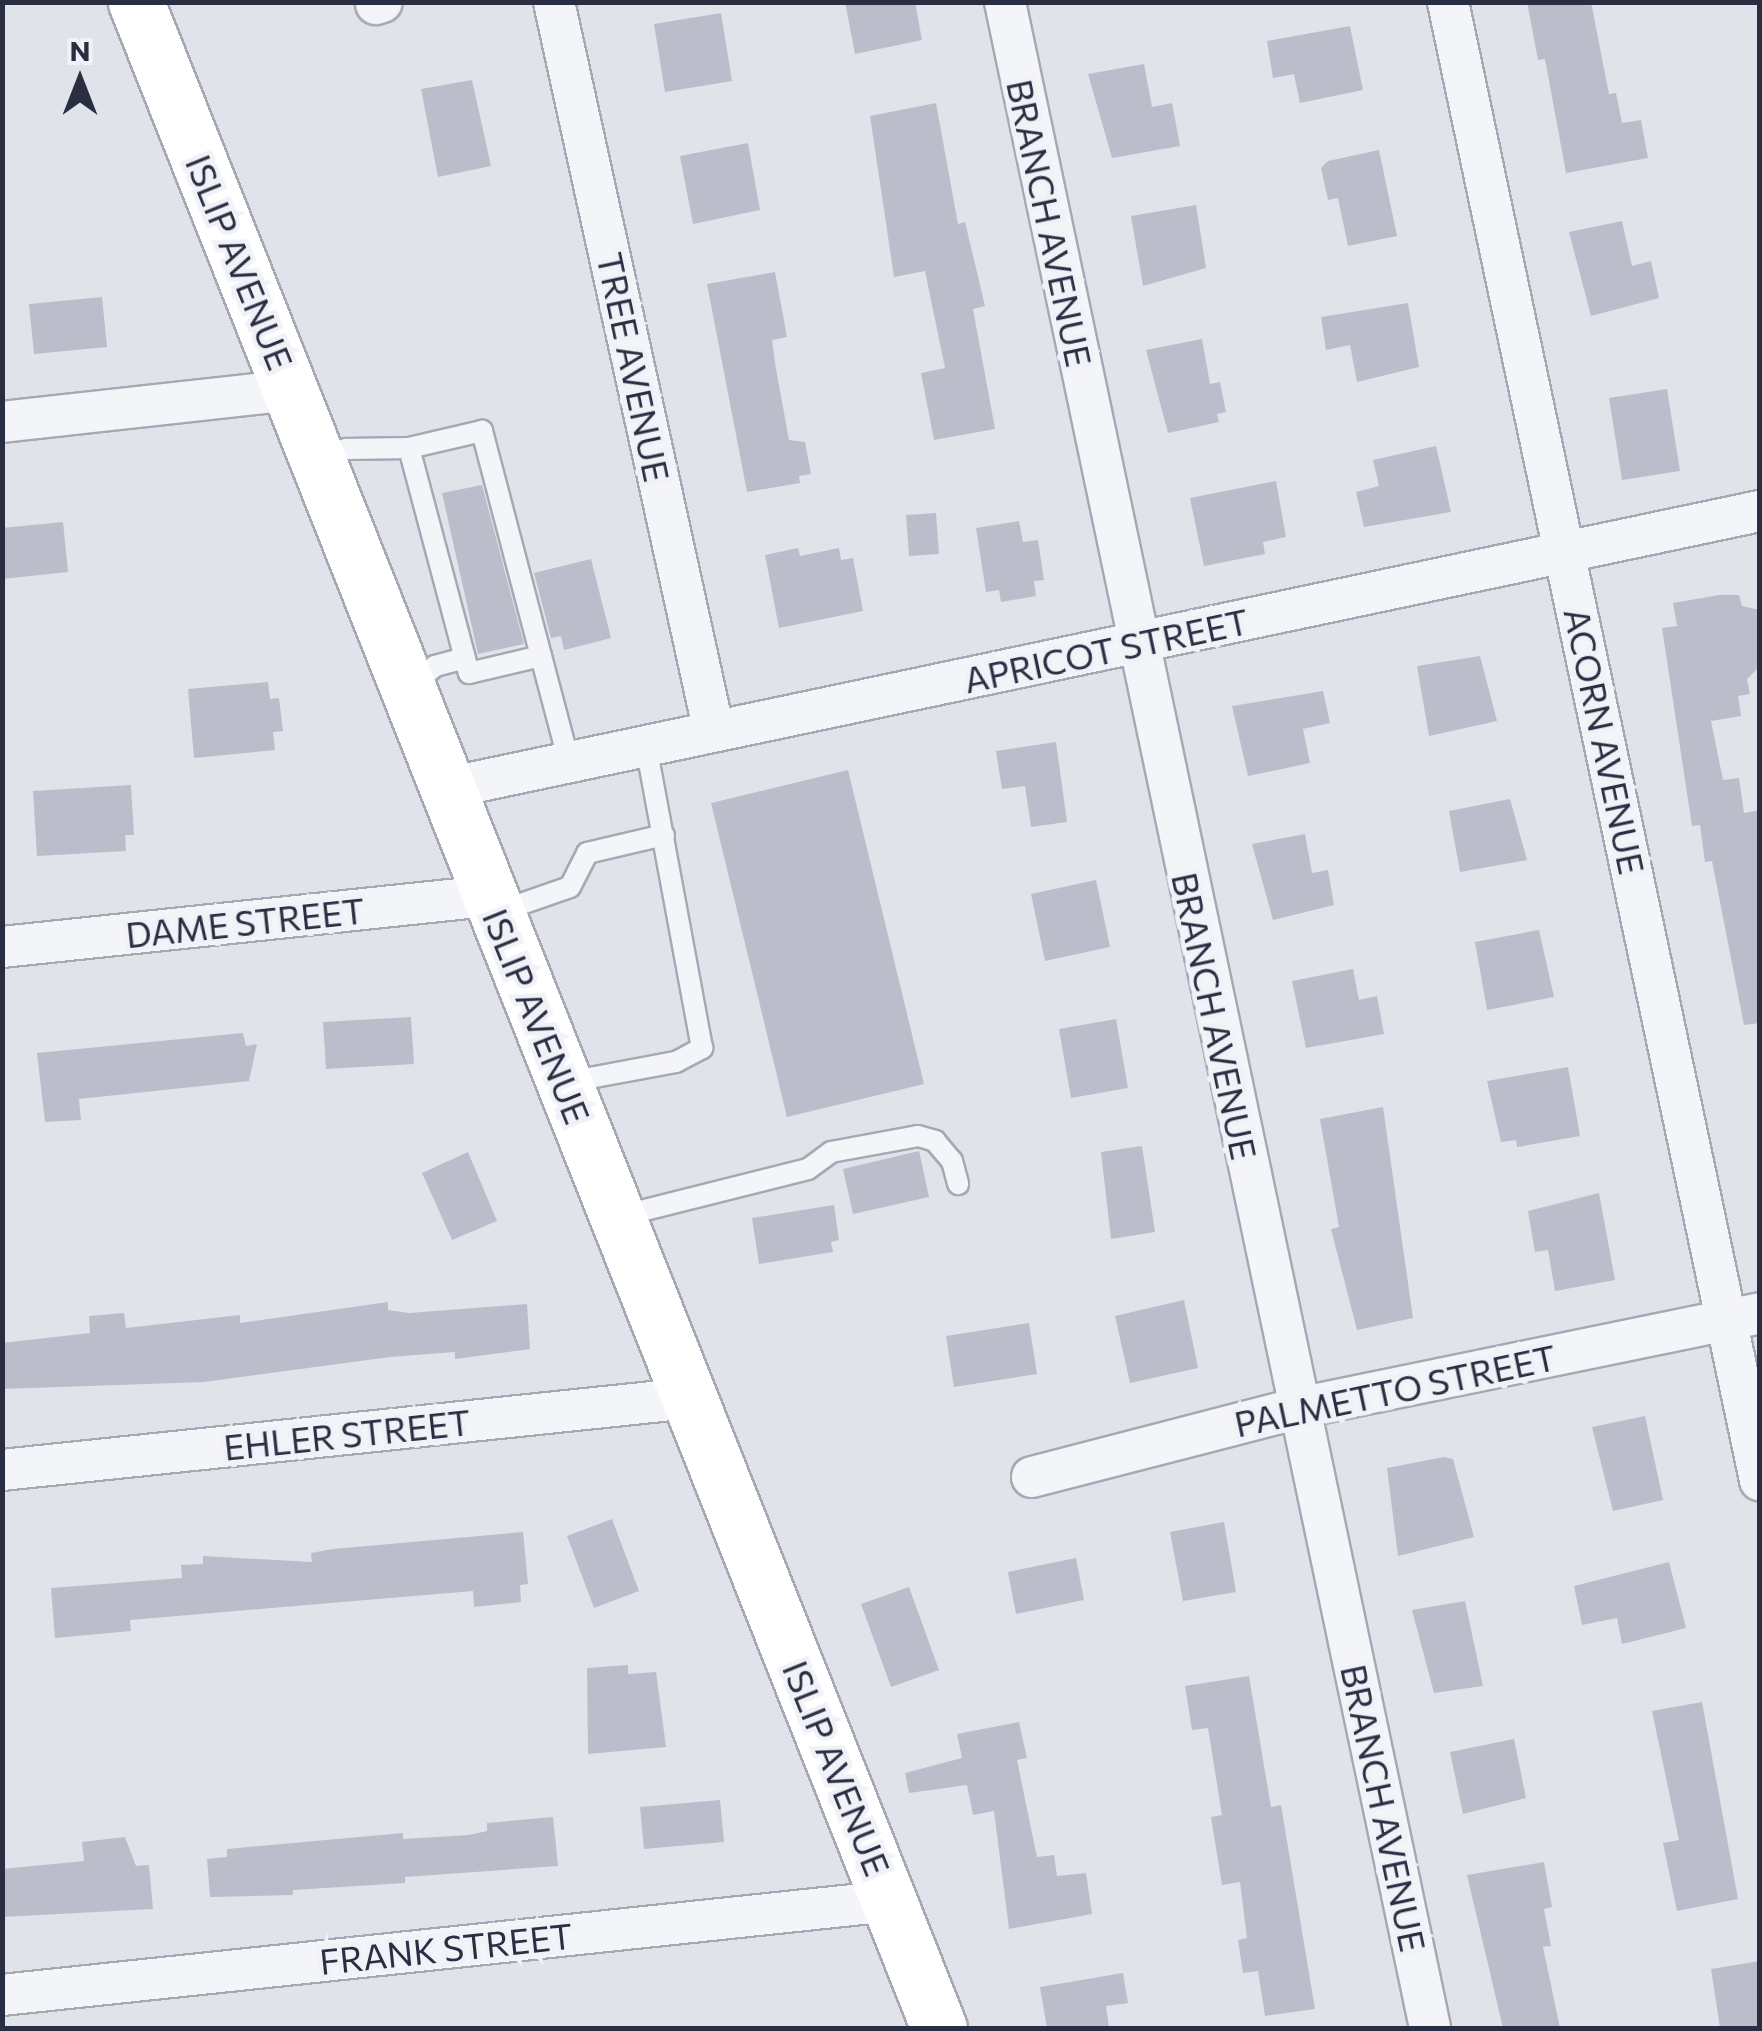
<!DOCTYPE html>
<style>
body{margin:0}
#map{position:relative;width:1762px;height:2031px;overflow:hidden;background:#e1e3ea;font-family:Commissioner,sans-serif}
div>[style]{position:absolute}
.building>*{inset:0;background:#bbbeca}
.roads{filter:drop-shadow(2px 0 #a6a9b4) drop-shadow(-2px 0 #a6a9b4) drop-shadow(0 2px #a6a9b4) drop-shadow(0 -2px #a6a9b4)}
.service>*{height:20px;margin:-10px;padding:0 10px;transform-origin:10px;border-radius:10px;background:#f4f5f8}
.minor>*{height:40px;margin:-20px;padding:0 20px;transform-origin:20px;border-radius:20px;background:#f4f5f8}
.primary>*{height:55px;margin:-27.5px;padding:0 27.5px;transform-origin:27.5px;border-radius:27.5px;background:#fff}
span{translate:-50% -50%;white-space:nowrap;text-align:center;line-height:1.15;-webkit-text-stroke:9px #f1f2f7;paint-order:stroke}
.street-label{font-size:35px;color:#292e42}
.frame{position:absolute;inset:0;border:5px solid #292e42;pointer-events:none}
.north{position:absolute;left:30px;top:30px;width:100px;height:100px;-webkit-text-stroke:8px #f1f2f7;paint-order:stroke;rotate:0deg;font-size:28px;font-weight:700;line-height:40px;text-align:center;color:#292e42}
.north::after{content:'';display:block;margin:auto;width:35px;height:45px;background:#292e42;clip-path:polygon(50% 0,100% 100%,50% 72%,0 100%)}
</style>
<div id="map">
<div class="building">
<i style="clip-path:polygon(845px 2px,915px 2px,922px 40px,855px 54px)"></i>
<i style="clip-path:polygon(1527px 2px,1591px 2px,1609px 94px,1616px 93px,1622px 123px,1641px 120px,1648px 158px,1566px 173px,1545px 59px,1538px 60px)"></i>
<i style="clip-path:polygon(721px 13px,732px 81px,665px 92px,654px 24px)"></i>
<i style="clip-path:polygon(1350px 26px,1363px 90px,1300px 103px,1294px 74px,1273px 78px,1267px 41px)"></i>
<i style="clip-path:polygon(1144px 64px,1152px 107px,1172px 103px,1180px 146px,1112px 158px,1088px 74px)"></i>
<i style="clip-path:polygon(472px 80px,491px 166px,438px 177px,421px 89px)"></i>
<i style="clip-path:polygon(936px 103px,958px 224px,965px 222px,985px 306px,973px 309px,995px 429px,934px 440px,921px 373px,945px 368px,925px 271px,894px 277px,870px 116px)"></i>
<i style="clip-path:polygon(748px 143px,760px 210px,693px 224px,680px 156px)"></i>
<i style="clip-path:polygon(1379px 150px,1397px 236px,1348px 246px,1338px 198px,1328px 200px,1321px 168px,1328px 161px)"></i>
<i style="clip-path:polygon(1196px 205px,1206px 268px,1143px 286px,1131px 216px)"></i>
<i style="clip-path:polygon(1622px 221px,1632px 266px,1651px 261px,1659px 298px,1591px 316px,1569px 232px)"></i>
<i style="clip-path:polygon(775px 272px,787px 337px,772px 340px,776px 369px,789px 440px,805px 442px,811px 474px,799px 476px,800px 483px,747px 492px,707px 284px)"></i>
<i style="clip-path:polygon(102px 297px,107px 347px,34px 354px,29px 304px)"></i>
<i style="clip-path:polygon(1408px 303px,1419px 367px,1357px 382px,1350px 345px,1326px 350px,1321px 317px)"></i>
<i style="clip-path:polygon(1202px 339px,1210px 384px,1220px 382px,1226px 412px,1217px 414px,1219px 422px,1168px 433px,1146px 350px)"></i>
<i style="clip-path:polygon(1667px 389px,1680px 471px,1622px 480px,1609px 398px)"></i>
<i style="clip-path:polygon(1436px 446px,1451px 512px,1364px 527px,1356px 492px,1379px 486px,1373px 460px)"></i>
<i style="clip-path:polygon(1276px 481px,1286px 537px,1263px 542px,1265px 554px,1204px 566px,1190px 498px)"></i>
<i style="clip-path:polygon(482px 485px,524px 644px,478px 654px,442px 493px)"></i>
<i style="clip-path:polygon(936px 513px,939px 554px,909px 556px,906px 515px)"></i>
<i style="clip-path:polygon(1019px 521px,1023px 542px,1038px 540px,1044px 580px,1034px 581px,1036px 596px,1001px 602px,999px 590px,986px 592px,976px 528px)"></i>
<i style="clip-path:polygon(63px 522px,68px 572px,2px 579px,2px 528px)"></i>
<i style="clip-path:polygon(798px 548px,800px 556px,839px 548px,841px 560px,853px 558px,863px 611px,779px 628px,765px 555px)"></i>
<i style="clip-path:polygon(591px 559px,611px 638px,564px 650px,561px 636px,551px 638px,534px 573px)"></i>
<i style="clip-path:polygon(1719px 595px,1739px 595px,1742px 606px,1760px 610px,1760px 666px,1747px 679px,1750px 694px,1738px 696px,1741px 716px,1711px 721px,1723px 780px,1739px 778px,1744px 813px,1760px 810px,1760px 1023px,1744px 1025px,1712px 861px,1705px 862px,1700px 825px,1692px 826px,1662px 628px,1677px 626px,1673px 603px)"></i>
<i style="clip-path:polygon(1480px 656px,1497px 721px,1429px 736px,1417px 666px)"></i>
<i style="clip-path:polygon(268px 682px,270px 699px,279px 698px,283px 731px,273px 732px,275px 750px,194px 758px,188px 689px)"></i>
<i style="clip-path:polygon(1323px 691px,1330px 723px,1303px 729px,1310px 763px,1248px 776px,1232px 706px)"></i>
<i style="clip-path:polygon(1056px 742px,1067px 822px,1031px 827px,1025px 786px,1002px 789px,996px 751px)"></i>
<i style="clip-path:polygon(848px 770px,924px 1084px,787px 1117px,711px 803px)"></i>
<i style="clip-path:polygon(131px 785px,134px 835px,125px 835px,126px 851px,37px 856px,33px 791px)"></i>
<i style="clip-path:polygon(1510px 799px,1527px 860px,1460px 872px,1449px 811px)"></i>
<i style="clip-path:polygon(1305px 834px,1312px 873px,1328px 870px,1334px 905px,1273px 920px,1252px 844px)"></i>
<i style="clip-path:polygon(1096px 880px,1110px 947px,1045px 961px,1031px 894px)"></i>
<i style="clip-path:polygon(1539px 930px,1554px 997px,1487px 1010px,1475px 942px)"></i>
<i style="clip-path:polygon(1353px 969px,1359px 1000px,1377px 996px,1384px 1034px,1306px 1048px,1292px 981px)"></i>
<i style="clip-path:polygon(411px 1017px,414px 1064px,326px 1069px,323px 1022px)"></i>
<i style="clip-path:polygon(1116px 1019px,1128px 1088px,1071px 1098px,1059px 1029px)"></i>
<i style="clip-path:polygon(243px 1033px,246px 1046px,257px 1044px,249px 1081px,79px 1099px,81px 1120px,45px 1122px,37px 1053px)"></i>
<i style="clip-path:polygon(1568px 1067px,1580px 1136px,1517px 1147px,1516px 1140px,1501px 1142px,1487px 1081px)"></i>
<i style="clip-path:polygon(1383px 1107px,1413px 1318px,1357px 1330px,1331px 1229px,1339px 1227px,1320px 1119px)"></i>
<i style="clip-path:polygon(1142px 1146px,1155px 1232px,1111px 1239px,1101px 1152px)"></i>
<i style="clip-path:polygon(919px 1151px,929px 1197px,853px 1214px,843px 1169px)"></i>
<i style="clip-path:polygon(468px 1152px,497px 1221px,452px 1240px,422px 1173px)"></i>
<i style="clip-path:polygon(1599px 1193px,1615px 1280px,1555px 1291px,1548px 1250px,1535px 1252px,1528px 1211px)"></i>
<i style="clip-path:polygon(834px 1205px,839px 1240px,831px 1242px,833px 1252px,759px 1264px,752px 1218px)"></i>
<i style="clip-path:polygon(1184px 1300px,1198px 1368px,1130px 1383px,1115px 1316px)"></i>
<i style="clip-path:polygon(388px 1302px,388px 1310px,409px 1313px,527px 1304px,530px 1349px,455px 1359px,455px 1352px,390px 1357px,204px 1382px,2px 1389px,2px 1343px,90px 1333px,89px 1316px,124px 1313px,126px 1328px,240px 1315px,240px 1323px)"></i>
<i style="clip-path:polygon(1029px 1323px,1037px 1374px,954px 1387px,946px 1336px)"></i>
<i style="clip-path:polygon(1645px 1416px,1663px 1500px,1613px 1511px,1592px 1427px)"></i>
<i style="clip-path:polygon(1444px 1457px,1453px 1459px,1474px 1537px,1398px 1556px,1387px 1468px)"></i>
<i style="clip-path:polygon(612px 1519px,639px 1591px,594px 1608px,567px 1536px)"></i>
<i style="clip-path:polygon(1224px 1522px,1236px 1592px,1183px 1601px,1170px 1532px)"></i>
<i style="clip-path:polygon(523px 1532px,528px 1584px,520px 1585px,521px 1602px,474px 1607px,473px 1591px,130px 1620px,131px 1631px,55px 1638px,51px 1588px,182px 1578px,181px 1565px,203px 1564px,203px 1556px,312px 1562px,311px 1553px,333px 1549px)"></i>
<i style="clip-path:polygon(1076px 1558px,1084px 1600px,1016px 1614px,1008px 1572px)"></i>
<i style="clip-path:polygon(1669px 1562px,1686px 1628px,1622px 1644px,1617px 1618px,1582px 1625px,1574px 1586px)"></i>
<i style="clip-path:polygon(909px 1587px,939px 1670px,891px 1687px,861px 1604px)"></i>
<i style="clip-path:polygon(1465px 1601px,1483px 1686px,1434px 1693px,1412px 1610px)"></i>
<i style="clip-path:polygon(628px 1665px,628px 1674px,656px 1672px,666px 1747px,588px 1754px,587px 1668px)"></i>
<i style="clip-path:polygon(1249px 1676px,1271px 1807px,1281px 1805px,1315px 2009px,1265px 2016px,1258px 1971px,1243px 1973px,1238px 1940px,1247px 1938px,1240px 1882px,1222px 1885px,1211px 1817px,1222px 1815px,1208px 1728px,1192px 1730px,1185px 1686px)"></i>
<i style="clip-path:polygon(1702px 1702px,1738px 1899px,1677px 1911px,1663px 1843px,1679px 1840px,1652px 1711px)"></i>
<i style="clip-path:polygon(1019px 1722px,1027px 1758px,1017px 1760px,1037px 1857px,1054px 1855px,1057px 1876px,1086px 1873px,1092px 1914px,1009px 1929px,994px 1811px,973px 1815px,967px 1785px,909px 1793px,905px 1773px,962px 1758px,957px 1734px)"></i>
<i style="clip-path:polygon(1514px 1739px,1526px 1798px,1463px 1814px,1450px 1752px)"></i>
<i style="clip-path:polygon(720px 1800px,724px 1842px,644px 1849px,640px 1807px)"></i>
<i style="clip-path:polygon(553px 1817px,558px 1866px,405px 1877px,405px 1883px,293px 1890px,293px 1895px,210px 1897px,207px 1859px,227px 1857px,227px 1849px,403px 1833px,403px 1839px,469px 1835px,487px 1831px,487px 1823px)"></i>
<i style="clip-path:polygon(125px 1837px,136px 1866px,149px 1865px,153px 1909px,2px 1917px,2px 1869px,84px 1861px,82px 1842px)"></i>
<i style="clip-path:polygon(1544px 1862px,1552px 1907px,1544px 1909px,1551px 1946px,1543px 1947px,1560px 2028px,1503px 2028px,1467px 1875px)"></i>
<i style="clip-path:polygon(1760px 1961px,1760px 2028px,1720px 2028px,1711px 1969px)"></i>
<i style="clip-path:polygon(1123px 1973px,1128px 2003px,1106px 2006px,1109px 2028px,1047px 2028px,1040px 1987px)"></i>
</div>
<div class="roads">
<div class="service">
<i style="left:319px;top:461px;width:30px;rotate:-24deg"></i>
<i style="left:346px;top:449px;width:63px;rotate:-0.9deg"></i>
<i style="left:409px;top:448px;width:233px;rotate:75.1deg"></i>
<i style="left:469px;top:673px;width:74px;rotate:-13.3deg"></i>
<i style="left:541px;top:656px;width:233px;rotate:-104.7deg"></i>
<i style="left:482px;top:431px;width:75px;rotate:166.9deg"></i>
<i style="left:541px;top:656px;width:110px;rotate:75.2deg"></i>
<i style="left:411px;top:687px;width:32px;rotate:-41deg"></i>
<i style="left:435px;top:666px;width:30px;rotate:-15deg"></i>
<i style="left:501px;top:911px;width:73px;rotate:-19.2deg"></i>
<i style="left:570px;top:887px;width:38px;rotate:-63deg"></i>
<i style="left:587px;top:853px;width:79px;rotate:-13.2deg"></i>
<i style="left:568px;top:1082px;width:110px;rotate:-10.5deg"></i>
<i style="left:676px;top:1062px;width:30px;rotate:-28deg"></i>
<i style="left:702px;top:1048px;width:307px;rotate:-100.5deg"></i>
<i style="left:621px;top:1216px;width:193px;rotate:-14.1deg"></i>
<i style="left:808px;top:1169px;width:29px;rotate:-36deg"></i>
<i style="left:831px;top:1152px;width:88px;rotate:-10.4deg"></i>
<i style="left:918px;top:1136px;width:18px;rotate:16deg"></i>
<i style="left:935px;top:1141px;width:26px;rotate:50deg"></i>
<i style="left:952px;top:1161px;width:24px;rotate:75deg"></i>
</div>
<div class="minor">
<i style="left:554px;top:2px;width:747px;rotate:77.64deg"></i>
<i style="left:1005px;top:2px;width:2070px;rotate:78.15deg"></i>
<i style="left:1448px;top:2px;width:1511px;rotate:78.08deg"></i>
<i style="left:376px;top:4px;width:6px;rotate:-18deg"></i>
<i style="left:2px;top:422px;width:291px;rotate:-6.3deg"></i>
<i style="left:452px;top:787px;width:1337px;rotate:-11.92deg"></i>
<i style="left:2px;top:947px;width:489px;rotate:-6deg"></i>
<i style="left:2px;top:1470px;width:693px;rotate:-5.97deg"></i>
<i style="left:1032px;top:1477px;width:275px;rotate:-14.5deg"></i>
<i style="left:1298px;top:1408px;width:472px;rotate:-11.6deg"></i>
<i style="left:2px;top:1995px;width:893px;rotate:-6.04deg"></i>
</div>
<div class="primary">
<i style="left:136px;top:2px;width:2179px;rotate:68.38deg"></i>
</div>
</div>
<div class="street-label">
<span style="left:1050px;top:223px;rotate:78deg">BRANCH AVENUE</span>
<span style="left:240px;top:262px;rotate:68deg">ISLIP AVENUE</span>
<span style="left:634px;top:367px;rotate:78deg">TREE AVENUE</span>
<span style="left:1106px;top:650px;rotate:-12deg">APRICOT STREET</span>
<span style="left:1605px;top:741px;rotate:78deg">ACORN AVENUE</span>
<span style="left:245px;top:922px;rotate:-6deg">DAME STREET</span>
<span style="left:537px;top:1016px;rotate:68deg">ISLIP AVENUE</span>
<span style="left:1215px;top:1016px;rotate:78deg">BRANCH AVENUE</span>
<span style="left:1395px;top:1390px;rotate:-12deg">PALMETTO STREET</span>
<span style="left:347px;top:1434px;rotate:-6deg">EHLER STREET</span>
<span style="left:837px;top:1768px;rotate:68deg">ISLIP AVENUE</span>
<span style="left:1384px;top:1808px;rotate:78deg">BRANCH AVENUE</span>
<span style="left:446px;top:1948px;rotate:-6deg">FRANK STREET</span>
</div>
<div class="frame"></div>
<div class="north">N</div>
</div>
